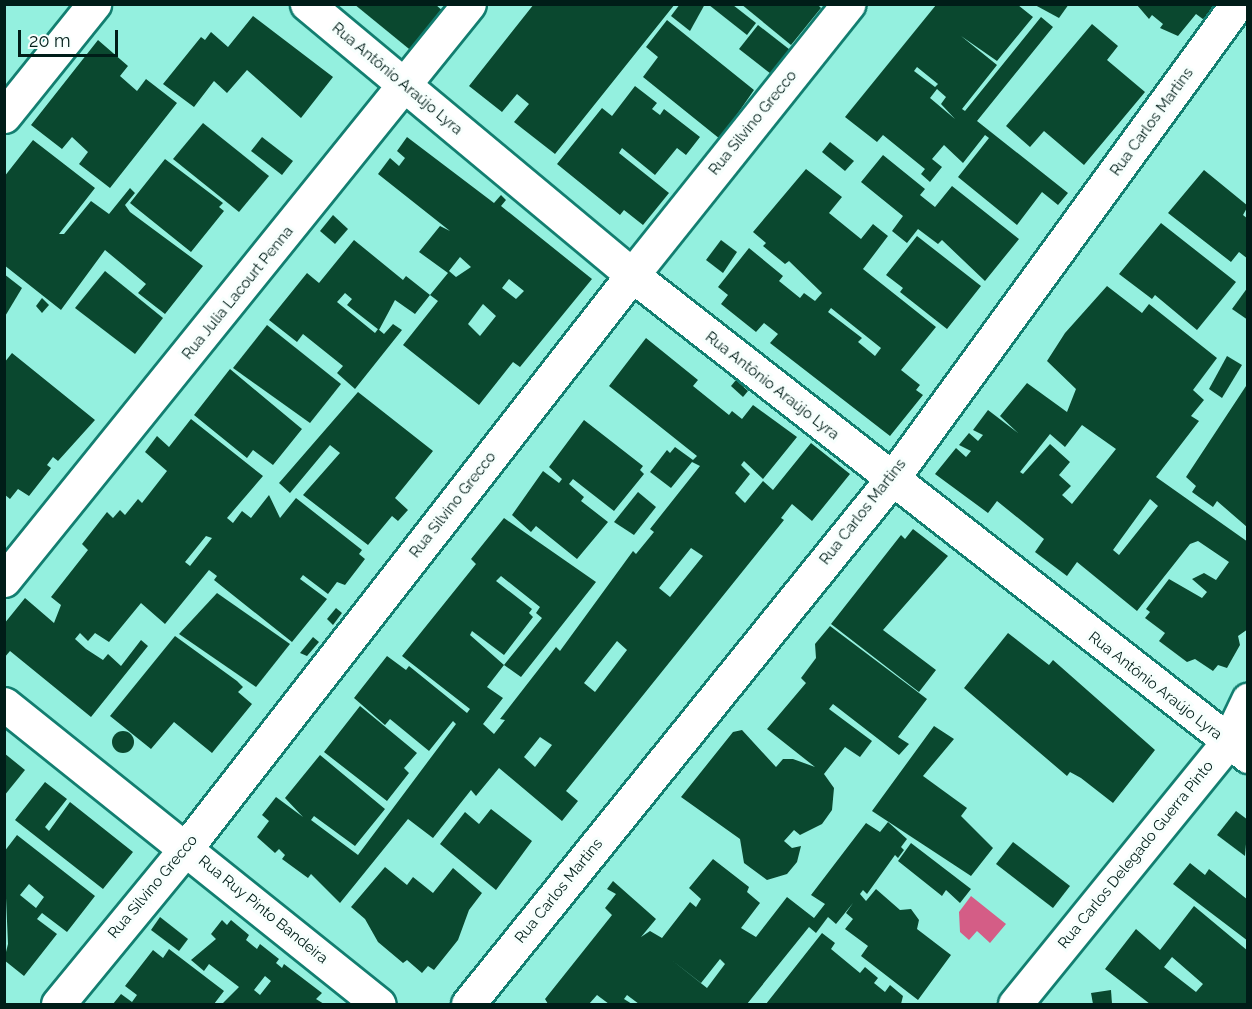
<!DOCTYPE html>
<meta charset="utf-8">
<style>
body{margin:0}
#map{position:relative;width:1252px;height:1009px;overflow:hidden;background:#94f0df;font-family:Raleway,sans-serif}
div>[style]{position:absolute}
.water>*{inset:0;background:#d45d86}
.building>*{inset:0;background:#0a482f}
.round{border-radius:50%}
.roads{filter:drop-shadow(2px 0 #137e70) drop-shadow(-2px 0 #137e70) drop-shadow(0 2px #137e70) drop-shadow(0 -2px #137e70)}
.minor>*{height:33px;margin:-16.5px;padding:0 16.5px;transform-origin:16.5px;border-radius:16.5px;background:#fff}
span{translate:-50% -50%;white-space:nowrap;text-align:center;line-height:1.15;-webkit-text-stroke:6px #f7fffd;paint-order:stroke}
.street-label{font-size:15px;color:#001d18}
.frame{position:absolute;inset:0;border:6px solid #001d18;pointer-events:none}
.scale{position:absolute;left:18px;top:30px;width:100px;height:27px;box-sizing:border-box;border:3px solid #001d18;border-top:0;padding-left:8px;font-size:18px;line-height:21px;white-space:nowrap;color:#001d18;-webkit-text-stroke:4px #f7fffd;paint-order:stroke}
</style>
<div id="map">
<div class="water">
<i style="clip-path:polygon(971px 896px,1006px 924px,990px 943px,977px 931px,969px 940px,960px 932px,959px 912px)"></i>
</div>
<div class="building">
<i style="clip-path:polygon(354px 4px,435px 4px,445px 13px,414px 53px)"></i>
<i style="clip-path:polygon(534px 4px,675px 4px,555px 154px,514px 122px,529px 104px,517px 94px,502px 112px,469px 86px)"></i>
<i style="clip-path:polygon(680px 4px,705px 4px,690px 31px,671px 16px)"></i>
<i style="clip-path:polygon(741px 4px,817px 4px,821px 8px,791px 45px)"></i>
<i style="clip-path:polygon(1042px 4px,1069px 4px,1059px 18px,1035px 5px)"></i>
<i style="clip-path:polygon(709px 5px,733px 5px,756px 23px,747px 35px)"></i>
<i style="clip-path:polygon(evenodd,936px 5px,1018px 5px,1033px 17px,997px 61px,961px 36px,997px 65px,962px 109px,965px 111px,1041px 17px,1053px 27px,977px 121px,1068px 193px,1058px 205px,1042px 192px,1017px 225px,958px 177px,989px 138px,985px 135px,963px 163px,944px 145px,932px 159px,942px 167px,930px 182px,921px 174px,925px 169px,883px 135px,877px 142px,845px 117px,936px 5px,917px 67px,938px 84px,935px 87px,914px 71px,917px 67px,936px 5px,937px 89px,946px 97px,941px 104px,955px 119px,930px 98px,937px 89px)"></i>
<i style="clip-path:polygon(1137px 5px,1220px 5px,1211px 25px,1196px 14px,1178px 36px,1160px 28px,1163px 24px,1152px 15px,1149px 19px)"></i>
<i style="clip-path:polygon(253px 16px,333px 77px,301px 118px,247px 70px,227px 93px,214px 81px,194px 107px,163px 84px,201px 37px,205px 40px,211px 32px,228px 47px)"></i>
<i style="clip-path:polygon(667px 20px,754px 90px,720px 139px,643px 77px,658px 57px,646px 47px)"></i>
<i style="clip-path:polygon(1092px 24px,1118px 46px,1107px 60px,1145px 92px,1084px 165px,1044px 131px,1030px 147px,1006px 126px)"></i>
<i style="clip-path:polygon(758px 25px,794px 53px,775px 77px,739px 49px)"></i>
<i style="clip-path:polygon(98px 40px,128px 66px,120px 76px,137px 91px,146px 79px,177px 103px,110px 188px,79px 164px,88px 152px,72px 137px,62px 149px,31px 125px)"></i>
<i style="clip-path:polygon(635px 86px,657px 103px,652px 109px,660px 115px,664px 109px,700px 137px,686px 155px,677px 148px,655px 175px,622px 148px,619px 153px,669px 193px,643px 225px,624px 210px,620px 215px,557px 164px,602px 108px,612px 116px)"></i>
<i style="clip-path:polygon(203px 123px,269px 176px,239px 212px,173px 159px)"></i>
<i style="clip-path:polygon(262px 137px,293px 161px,282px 175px,251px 151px)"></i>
<i style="clip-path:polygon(evenodd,407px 137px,494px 203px,501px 195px,506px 200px,501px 206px,592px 279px,520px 367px,513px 362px,479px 405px,403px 345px,438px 301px,430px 295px,448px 273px,419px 252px,440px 226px,450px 231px,378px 174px,390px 158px,399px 166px,405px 158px,397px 151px,407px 137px,460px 257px,471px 267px,456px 277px,449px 271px,460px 257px,407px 137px,509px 279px,524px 291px,516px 299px,502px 288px,509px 279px,407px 137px,483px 304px,496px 316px,480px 336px,468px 324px,483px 304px)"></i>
<i style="clip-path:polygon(33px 140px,95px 188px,59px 234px,64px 234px,91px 201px,109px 214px,130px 188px,135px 193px,125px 205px,130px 212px,203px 266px,165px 314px,138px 293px,146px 284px,105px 250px,61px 310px,4px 265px,4px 177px)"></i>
<i style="clip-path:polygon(830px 142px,854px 161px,845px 171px,822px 152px)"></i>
<i style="clip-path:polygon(883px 155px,925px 189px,920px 195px,935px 207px,952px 186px,1019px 239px,985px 281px,942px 240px,938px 244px,918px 229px,907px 243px,892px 231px,903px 216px,861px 182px)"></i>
<i style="clip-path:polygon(165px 159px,223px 203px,219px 207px,224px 211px,191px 252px,130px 203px)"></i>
<i style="clip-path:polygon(evenodd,806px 169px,842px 197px,829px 213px,861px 239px,873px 224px,888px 236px,863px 269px,936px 327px,901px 370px,920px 385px,916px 390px,923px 395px,890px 436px,770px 343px,778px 334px,764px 323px,756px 332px,721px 304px,728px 295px,718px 287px,749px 248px,783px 276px,779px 281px,800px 298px,804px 293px,815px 301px,822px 293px,789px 261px,785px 264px,763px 246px,766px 243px,753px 232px,806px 169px,831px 308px,881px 348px,875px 356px,858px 342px,862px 338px,828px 312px,831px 308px)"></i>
<i style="clip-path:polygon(1204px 170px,1248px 206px,1243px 215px,1248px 219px,1248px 259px,1239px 252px,1231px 262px,1168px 213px)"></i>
<i style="clip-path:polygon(333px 215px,348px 229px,335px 244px,320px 231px)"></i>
<i style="clip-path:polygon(1161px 223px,1236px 282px,1197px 330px,1155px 295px,1152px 299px,1119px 274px)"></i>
<i style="clip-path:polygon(917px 236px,981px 286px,947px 329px,900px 292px,903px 288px,886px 275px)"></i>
<i style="clip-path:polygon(354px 240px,403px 280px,406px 276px,430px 295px,415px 314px,395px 300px,379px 330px,347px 305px,352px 299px,345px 293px,337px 302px,375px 333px,378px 329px,384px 334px,393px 324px,402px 330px,355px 389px,337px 373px,343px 366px,303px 334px,297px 342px,269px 320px,307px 273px,319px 283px)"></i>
<i style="clip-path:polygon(721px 240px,737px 252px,723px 273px,706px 260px)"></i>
<i style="clip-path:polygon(105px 271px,163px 318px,135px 354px,75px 308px)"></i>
<i style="clip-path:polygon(4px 274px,22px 288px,4px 318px)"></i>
<i style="clip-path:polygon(evenodd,1107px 286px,1142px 313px,1149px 304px,1217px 358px,1193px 390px,1204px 400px,1191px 416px,1199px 421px,1156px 477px,1248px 542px,1248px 629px,1238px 636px,1240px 645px,1227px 668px,1218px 665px,1213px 671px,1195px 659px,1187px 662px,1159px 641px,1165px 633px,1145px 618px,1150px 612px,1146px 609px,1169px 579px,1202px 598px,1207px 592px,1192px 579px,1204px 573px,1216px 580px,1229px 562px,1198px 541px,1190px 544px,1137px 611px,1077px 562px,1067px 576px,1035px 552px,1044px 539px,997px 501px,988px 513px,935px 474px,956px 448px,966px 457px,971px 451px,959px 445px,969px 433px,978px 441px,983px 435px,973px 430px,988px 410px,1018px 433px,1000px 416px,1027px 383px,1067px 412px,1076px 389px,1047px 361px,1065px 333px,1107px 286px,1082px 425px,1116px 449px,1072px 504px,1062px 495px,1071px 486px,1059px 475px,1070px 462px,1050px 444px,1023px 474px,1020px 472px,1050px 434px,1065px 447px,1082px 425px,1107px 286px,1150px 499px,1158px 506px,1119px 555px,1113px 550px,1150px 499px)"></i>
<i style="clip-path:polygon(1248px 287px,1248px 320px,1232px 309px)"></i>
<i style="clip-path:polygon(42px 298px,49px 305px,42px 313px,36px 306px)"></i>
<i style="clip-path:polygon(267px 325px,341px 384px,310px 423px,233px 368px)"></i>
<i style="clip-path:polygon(evenodd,646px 338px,698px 380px,693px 386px,729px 415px,732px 411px,742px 419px,753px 405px,797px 437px,763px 479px,744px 461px,741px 465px,750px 474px,735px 493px,745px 503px,763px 481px,773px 490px,811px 443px,850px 474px,812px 521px,792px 504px,781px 518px,784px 520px,566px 791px,578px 801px,562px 821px,499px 768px,476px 796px,471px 790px,433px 838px,408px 819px,340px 903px,311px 874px,308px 878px,282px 859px,285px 855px,279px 849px,275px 853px,257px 837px,269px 821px,262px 815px,276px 797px,303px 817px,285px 798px,320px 755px,385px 809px,355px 846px,314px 816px,311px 820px,358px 855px,456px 724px,453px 721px,429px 751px,390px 719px,385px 725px,354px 698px,387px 656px,406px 670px,409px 666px,467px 713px,470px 709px,402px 656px,476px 564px,471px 559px,504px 518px,596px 582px,521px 677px,504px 665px,487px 687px,503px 698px,483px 724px,494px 734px,505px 720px,500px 719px,556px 647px,560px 651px,633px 551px,636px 554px,654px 532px,650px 529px,700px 466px,692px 462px,671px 488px,650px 472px,667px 450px,670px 453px,675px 447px,693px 460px,697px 456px,609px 386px,646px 338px,691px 548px,703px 556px,670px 597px,659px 588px,691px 548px,646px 338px,501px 576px,540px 607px,536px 613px,542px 618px,504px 665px,470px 635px,472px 631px,504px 655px,533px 617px,529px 613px,532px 609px,496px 581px,501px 576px,646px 338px,617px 641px,627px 650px,595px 692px,584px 683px,617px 641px,646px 338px,540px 737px,552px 745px,535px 767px,524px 757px,540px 737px)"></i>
<i style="clip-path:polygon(12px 353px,95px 420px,58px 461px,53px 457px,47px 465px,51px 468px,29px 496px,18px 489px,10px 499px,4px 494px,4px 363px)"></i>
<i style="clip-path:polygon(1227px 356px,1242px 365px,1222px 398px,1209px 389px)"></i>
<i style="clip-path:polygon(230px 369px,302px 429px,273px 465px,253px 450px,247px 458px,194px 415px)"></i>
<i style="clip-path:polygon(736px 380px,748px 391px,743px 397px,731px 386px)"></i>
<i style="clip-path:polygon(1248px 383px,1248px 534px,1247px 527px,1217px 501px,1213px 507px,1192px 492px,1196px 486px,1186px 477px)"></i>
<i style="clip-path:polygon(358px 392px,433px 451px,395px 498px,408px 510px,398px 521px,392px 516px,368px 545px,303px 495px,340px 453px,330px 445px,290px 493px,279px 483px)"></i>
<i style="clip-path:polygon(evenodd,191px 419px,263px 476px,227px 518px,233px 523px,242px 511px,251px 518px,269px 495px,280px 518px,296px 498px,362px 550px,359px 554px,365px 559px,345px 585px,337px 582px,328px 594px,303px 575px,300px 579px,327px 599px,292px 642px,214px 580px,217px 576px,209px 570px,165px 624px,141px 603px,109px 642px,95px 633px,88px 641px,80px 633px,75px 639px,86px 649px,103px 660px,108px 654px,121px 666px,141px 640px,148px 646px,91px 717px,10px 651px,4px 658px,4px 624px,25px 598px,54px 623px,61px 605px,51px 597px,88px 550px,82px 544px,107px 512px,113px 518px,120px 510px,125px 515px,138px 499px,142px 503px,167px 471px,145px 452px,157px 436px,169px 447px,191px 419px,206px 536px,212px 538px,190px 566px,185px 562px,206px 536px)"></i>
<i style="clip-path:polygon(584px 420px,643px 466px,640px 470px,644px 474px,614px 511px,573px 479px,569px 484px,584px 497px,581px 501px,608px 522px,577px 559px,536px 526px,531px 532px,512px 515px,543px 471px,559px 483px,562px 479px,549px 467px)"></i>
<i style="clip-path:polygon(638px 492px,656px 507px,634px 535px,614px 522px)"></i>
<i style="clip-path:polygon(913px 529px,948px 556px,883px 630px,936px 670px,919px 692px,831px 624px,901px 535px,905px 539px)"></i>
<i style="clip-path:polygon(217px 593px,290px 644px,256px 687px,179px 634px)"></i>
<i style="clip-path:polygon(336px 608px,342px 613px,333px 625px,327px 619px)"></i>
<i style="clip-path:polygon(830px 626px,927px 699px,898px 737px,909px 744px,899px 755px,833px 704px,829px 709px,872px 741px,860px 757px,845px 747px,824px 774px,834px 788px,832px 810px,822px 824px,800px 835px,794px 830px,784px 841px,792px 848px,801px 846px,797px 862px,787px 874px,767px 880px,744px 863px,740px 839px,681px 797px,733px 732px,742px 730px,776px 767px,783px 759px,793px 759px,815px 767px,767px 729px,806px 683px,801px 678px,816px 658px,815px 644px)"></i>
<i style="clip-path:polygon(1008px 633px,1049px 665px,1053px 660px,1155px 750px,1113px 803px,1081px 778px,1070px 772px,1067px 776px,964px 688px)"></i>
<i style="clip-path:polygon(175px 636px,237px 681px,243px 687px,238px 692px,252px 704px,212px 753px,174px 722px,151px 749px,110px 716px)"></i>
<i style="clip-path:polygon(313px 637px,319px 642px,307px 656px,300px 653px)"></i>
<i style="clip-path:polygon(360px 706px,417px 753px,404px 768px,409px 773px,387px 801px,324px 752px)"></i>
<i style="clip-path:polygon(934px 726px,954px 739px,923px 776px,967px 808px,961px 816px,993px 848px,971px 876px,872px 811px)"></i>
<i class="round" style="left:112px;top:731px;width:22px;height:22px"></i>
<i style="clip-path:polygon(4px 753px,25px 770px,4px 796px)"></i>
<i style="clip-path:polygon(45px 782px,67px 799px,45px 827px,49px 831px,70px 802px,133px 852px,103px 889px,15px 820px)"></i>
<i style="clip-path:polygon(491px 809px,532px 841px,496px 890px,440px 844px,465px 812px,479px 824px)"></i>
<i style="clip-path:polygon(1236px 811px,1248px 820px,1245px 856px,1217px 835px)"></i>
<i style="clip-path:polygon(evenodd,888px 822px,907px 839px,901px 847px,904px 850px,898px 858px,895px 855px,867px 894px,863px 890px,860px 894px,866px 901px,876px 889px,900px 910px,911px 909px,919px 920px,917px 929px,951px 955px,918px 1000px,861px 956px,868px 946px,845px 929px,853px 919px,846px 913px,853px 903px,836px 924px,828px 917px,816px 933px,809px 927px,747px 1004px,639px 1004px,627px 995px,624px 999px,632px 1004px,609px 1004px,597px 995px,589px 1004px,548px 1004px,545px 999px,612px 915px,605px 908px,616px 894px,607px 889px,613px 881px,656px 919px,641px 937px,650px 931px,662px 938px,690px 902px,696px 907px,701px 899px,689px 888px,713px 859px,749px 887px,747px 892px,760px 903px,741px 928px,756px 937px,787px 897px,814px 918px,825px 904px,811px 895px,866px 823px,880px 832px,888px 822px,669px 958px,701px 983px,720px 959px,725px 964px,707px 988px,669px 958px)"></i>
<i style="clip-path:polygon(evenodd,17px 835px,95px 896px,67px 932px,42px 913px,37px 919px,57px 934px,24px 976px,4px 960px,8px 944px,4px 852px,17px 835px,29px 884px,44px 897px,36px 908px,20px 895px,29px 884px)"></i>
<i style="clip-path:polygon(1013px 842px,1070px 886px,1053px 908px,996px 864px)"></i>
<i style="clip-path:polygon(911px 843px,971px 889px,960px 903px,946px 890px,942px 896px,898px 861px)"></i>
<i style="clip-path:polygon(1190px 863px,1205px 875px,1209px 869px,1248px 900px,1248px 941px,1173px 884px)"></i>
<i style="clip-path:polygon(385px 867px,407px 885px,413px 877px,433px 893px,453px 868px,482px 893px,469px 910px,458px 940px,434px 970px,428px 966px,422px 973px,407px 960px,403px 963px,378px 942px,365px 919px,351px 907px)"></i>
<i style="clip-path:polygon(evenodd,1194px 906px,1248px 951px,1248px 1004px,1150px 1004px,1105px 969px,1136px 929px,1160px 950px,1194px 906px,1172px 957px,1203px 984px,1196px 992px,1164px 967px,1172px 957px)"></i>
<i style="clip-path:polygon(160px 917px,188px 939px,179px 951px,151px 930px)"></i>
<i style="clip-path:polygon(evenodd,222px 920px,227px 925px,231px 920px,249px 935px,246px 940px,257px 949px,260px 944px,279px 959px,276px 963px,282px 968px,284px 964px,322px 993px,316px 999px,324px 1004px,222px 1004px,239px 987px,209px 964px,204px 971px,191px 960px,216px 939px,211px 934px,222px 920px,265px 976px,271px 981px,260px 995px,254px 990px,265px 976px)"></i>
<i style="clip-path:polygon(822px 933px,835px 943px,831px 949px,860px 973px,865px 967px,878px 978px,874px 983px,885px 992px,890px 985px,903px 996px,901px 1004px,766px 1004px)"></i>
<i style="clip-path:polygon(169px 949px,224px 991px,214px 1004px,113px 1004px,121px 994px,132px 1002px,137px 995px,125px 986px,153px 950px,163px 958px)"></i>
<i style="clip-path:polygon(1111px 990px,1112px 1004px,1093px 1004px,1091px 993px)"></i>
</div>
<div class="roads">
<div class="minor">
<i style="left:307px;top:4px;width:423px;rotate:39.8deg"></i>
<i style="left:632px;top:275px;width:782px;rotate:37.98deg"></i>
<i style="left:4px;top:116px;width:144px;rotate:-51.2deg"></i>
<i style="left:4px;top:580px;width:740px;rotate:-51.09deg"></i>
<i style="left:4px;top:704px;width:480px;rotate:38.7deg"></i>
<i style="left:58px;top:1004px;width:202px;rotate:-50.6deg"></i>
<i style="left:186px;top:848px;width:726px;rotate:-52.1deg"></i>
<i style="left:632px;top:275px;width:347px;rotate:-51.4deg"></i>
<i style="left:468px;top:1004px;width:673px;rotate:-51.09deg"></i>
<i style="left:891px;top:480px;width:588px;rotate:-53.99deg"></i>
<i style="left:1015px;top:1004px;width:338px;rotate:-50.9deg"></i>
<i style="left:1228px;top:742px;width:47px;rotate:-64.5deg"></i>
</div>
</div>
<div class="street-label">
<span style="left:397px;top:79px;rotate:40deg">Rua Antônio Araújo Lyra</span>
<span style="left:1152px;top:122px;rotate:-54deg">Rua Carlos Martins</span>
<span style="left:753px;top:123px;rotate:-51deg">Rua Silvino Grecco</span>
<span style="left:238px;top:293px;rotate:-51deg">Rua Julia Lacourt Penna</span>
<span style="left:772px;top:386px;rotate:38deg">Rua Antônio Araújo Lyra</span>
<span style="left:453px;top:505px;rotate:-52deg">Rua Silvino Grecco</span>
<span style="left:863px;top:512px;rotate:-52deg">Rua Carlos Martins</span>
<span style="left:1155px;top:686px;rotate:38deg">Rua Antônio Araújo Lyra</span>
<span style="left:1136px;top:855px;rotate:-51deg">Rua Carlos Delegado Guerra Pinto</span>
<span style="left:153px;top:887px;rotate:-50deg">Rua Silvino Grecco</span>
<span style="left:559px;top:891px;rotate:-51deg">Rua Carlos Martins</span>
<span style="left:263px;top:910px;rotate:39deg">Rua Ruy Pinto Bandeira</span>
</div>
<div class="frame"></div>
<div class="scale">20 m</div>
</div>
